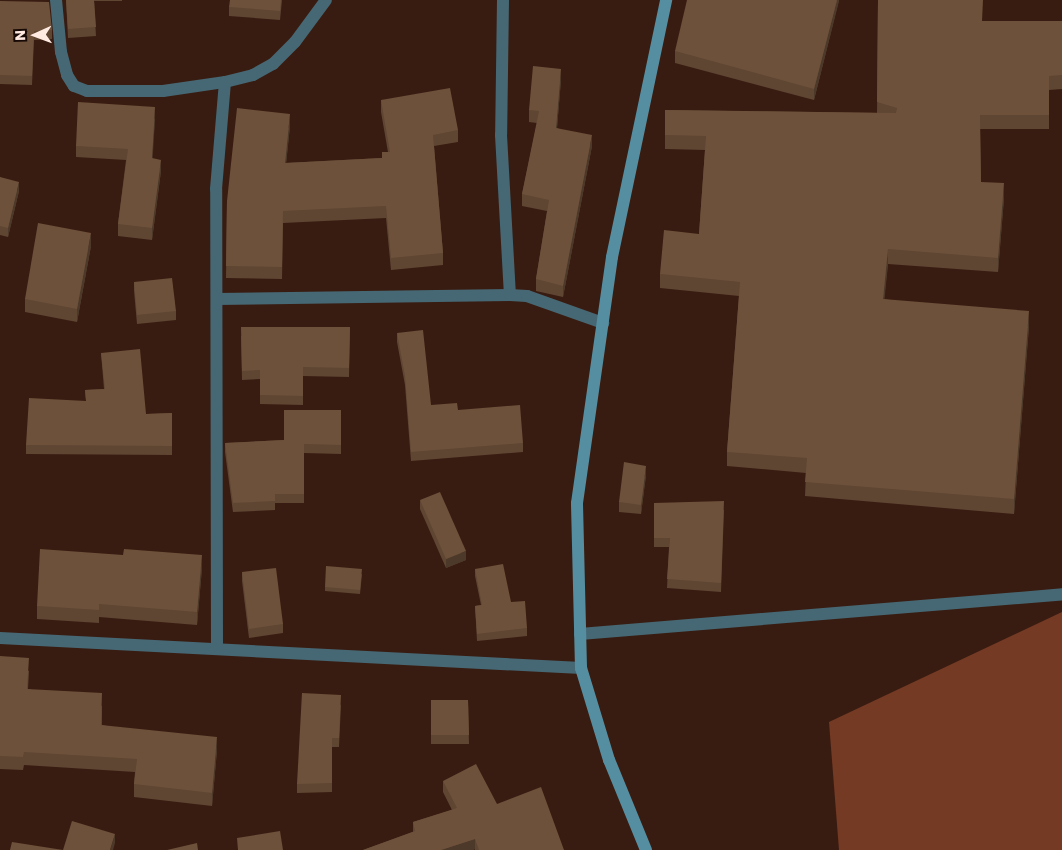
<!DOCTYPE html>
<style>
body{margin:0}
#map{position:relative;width:1062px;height:850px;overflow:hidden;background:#391c11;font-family:Poppins,sans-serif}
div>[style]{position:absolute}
.green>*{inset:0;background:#753a24}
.minor>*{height:12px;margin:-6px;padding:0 6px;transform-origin:6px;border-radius:6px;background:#466874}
.secondary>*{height:12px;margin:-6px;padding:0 6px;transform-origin:6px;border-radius:6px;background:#568ea1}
.wall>*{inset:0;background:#5e4633}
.shaded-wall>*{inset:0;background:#4c3929}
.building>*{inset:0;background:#6d513b}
span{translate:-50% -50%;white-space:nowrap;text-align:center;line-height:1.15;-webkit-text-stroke:4px #170a06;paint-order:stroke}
.north{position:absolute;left:10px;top:10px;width:50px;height:50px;-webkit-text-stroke:4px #170a06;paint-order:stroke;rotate:268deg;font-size:14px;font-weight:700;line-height:20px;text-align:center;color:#ffeae2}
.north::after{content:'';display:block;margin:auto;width:18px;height:22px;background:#ffeae2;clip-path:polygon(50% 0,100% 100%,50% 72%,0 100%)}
</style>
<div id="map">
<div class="green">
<i style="clip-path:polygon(1062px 612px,1062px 850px,839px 850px,829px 722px)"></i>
</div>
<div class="minor">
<i style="left:56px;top:0;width:52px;rotate:84.5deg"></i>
<i style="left:61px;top:52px;width:24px;rotate:75deg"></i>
<i style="left:67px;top:75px;width:13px;rotate:58deg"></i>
<i style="left:74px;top:86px;width:14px;rotate:21deg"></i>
<i style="left:87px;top:91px;width:76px"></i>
<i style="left:163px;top:91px;width:63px;rotate:-8.3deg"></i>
<i style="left:225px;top:82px;width:29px;rotate:-14deg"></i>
<i style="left:253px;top:75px;width:23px;rotate:-29deg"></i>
<i style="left:273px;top:64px;width:31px;rotate:-45deg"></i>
<i style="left:295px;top:42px;width:52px;rotate:-53.6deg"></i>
<i style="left:503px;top:0;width:135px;rotate:90.8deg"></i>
<i style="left:501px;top:135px;width:160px;rotate:86.8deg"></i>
<i style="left:217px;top:299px;width:293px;rotate:-0.8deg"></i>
<i style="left:510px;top:295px;width:17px;rotate:3deg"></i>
<i style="left:527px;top:296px;width:81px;rotate:19.6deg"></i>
<i style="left:580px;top:634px;width:484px;rotate:-4.7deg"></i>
<i style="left:0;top:638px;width:582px;rotate:2.96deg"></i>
<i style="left:217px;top:649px;width:460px;rotate:-90.1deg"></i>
<i style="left:216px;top:189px;width:107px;rotate:-85.2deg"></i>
</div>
<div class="secondary">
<i style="left:646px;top:850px;width:97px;rotate:-112.3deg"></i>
<i style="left:609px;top:760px;width:96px;rotate:-106.9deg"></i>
<i style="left:581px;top:668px;width:165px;rotate:-91.4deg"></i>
<i style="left:577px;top:503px;width:248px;rotate:-81.9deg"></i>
<i style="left:612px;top:257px;width:263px;rotate:-78.1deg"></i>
</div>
<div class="wall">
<i style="clip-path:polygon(66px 0,122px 0,122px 1px,94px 1px,96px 36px,68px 38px)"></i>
<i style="clip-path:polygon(282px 0,280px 20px,229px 16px,229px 7px)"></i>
<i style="clip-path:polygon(839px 0,814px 100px,675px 63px,675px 51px)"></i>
<i style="clip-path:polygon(878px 0,983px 21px,1062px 21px,1062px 89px,1049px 90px,1049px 129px,980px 129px,981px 182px,1004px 198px,998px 272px,888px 264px,884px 299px,1029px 326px,1014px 514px,805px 496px,806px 473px,727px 466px,727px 452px,739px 296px,660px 288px,660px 274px,699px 234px,705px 150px,665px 149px,665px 110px,877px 113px)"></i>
<i style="clip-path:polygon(0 1px,52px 30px,52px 39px,34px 40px,32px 85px,0 84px)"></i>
<i style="clip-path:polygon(561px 80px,557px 128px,592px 146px,563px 297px,536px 291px,536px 279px,547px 211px,522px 206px,522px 194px,537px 123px,529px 122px,529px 110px)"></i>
<i style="clip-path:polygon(381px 100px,458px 130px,458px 142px,434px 146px,443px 253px,443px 265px,391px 270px,386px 218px,283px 223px,282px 279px,226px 278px,227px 201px,290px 126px,286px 163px,382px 158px,382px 152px,388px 152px,381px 112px)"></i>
<i style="clip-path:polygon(155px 119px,152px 158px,161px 171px,152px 240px,118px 236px,118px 224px,126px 160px,76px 157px,76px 146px)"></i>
<i style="clip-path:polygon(0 177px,19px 191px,8px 237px,0 235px)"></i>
<i style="clip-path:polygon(91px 246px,77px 322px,25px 312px,25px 299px)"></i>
<i style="clip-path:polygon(134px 282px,176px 311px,176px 320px,137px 324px,134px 291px)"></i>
<i style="clip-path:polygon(350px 327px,349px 377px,303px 376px,303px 405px,260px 404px,260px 379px,242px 380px,241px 336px)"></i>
<i style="clip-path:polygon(397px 333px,431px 405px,458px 410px,523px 443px,523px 452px,411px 461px,405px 385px,397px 342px)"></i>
<i style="clip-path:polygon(101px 353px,146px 414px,172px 413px,172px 455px,26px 454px,26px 445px,86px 401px,85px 390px,104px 389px)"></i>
<i style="clip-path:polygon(341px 410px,341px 454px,304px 453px,304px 503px,275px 503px,275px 510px,233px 512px,225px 452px,225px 443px,284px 440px)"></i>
<i style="clip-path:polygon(646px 475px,641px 514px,619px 512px,619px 502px)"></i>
<i style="clip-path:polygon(420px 500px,466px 560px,446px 568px,420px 509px)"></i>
<i style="clip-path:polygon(654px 503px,724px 510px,721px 592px,667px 588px,669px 547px,654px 547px)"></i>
<i style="clip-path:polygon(202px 568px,197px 625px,99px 617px,99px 623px,37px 619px,37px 606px)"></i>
<i style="clip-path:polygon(475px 569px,511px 602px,527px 628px,527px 636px,477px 641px,475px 606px,481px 605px,475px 576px)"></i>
<i style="clip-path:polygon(242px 572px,283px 624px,283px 633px,249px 638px,242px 581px)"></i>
<i style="clip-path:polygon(362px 574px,360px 594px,325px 591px,325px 587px)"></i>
<i style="clip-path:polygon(0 656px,29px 671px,28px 689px,102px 706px,102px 725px,217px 750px,212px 806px,134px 797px,134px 784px,135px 772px,24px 765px,23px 770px,0 769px)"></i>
<i style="clip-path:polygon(431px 700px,468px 700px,469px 744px,431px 744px)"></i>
<i style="clip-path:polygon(341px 704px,339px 747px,332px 747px,332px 792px,297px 793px,297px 784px)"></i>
<i style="clip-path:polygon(443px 781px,497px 804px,564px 850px,475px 850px,475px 849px,473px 850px,363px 850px,413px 832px,413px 822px,452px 810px,443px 792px)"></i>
</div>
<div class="shaded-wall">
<i style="clip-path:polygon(837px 0,839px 0,839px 1px,814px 100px,814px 89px)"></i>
<i style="clip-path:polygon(561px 69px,561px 80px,556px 139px,556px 128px)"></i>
<i style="clip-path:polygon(155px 107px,155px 119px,152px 170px,152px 158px)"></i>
<i style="clip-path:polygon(290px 114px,290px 126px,285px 175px,285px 163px)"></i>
<i style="clip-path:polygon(592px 135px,592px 146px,563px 297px,563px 286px)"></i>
<i style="clip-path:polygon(161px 160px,161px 171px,152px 240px,152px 228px)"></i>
<i style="clip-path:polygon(19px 182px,19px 191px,8px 237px,8px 228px)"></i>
<i style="clip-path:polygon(1004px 183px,1004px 198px,998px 272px,998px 258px)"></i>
<i style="clip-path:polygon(91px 233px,91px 246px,77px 322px,77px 309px)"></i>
<i style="clip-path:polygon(888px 249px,888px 264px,883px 314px,883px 299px)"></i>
<i style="clip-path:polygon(1029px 311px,1029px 326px,1014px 514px,1014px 499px)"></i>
<i style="clip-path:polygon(646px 466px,646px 475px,641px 514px,641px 505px)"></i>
<i style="clip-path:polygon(466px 551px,466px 560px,446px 568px,446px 559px)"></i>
<i style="clip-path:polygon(202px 555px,202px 568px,197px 625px,197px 612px)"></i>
<i style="clip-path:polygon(217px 737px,217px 750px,212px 806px,212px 793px)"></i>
<i style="clip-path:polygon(115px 834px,115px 843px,113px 850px,110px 850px)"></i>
<i style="clip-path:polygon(475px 839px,475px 849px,473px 850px,441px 850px)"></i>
</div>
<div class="building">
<i style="clip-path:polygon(66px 0,94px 0,96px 27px,68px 29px)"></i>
<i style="clip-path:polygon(230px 0,281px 0,280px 11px,229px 7px)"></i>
<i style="clip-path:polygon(687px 0,837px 0,814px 89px,675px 51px)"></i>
<i style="clip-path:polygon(878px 0,983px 0,982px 21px,1062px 21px,1062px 75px,1049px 76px,1049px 115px,980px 115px,981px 182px,1004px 183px,998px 258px,888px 249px,883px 299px,1029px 311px,1014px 499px,805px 482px,807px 458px,727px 452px,740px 282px,660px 274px,664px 230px,699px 234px,706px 136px,665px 135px,665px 110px,896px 113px,897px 108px,877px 102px)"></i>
<i style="clip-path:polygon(0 1px,49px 2px,52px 30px,34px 31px,32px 76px,0 75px)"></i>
<i style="clip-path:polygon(533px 66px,561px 69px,556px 128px,592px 135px,563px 286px,536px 279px,549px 200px,522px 194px,539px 111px,529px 110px)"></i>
<i style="clip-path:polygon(450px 88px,458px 130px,433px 135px,443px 253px,391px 258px,386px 206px,283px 211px,282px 267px,226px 266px,227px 201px,237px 108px,290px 114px,285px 163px,382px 158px,382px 152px,390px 152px,381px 100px)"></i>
<i style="clip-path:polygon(78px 102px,155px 107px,152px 158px,161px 160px,152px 228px,118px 224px,128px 149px,76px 146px)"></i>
<i style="clip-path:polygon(0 177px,19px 182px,8px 228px,0 226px)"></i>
<i style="clip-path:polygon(38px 223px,91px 233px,77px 309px,25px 299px)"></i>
<i style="clip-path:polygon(172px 278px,176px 311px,137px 315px,134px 282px)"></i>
<i style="clip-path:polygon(241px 327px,350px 327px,349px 368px,303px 367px,303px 396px,260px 395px,260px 370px,242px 371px)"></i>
<i style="clip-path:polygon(423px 330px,431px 405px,457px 403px,458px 410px,520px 405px,523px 443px,411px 452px,405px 376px,397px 333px)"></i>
<i style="clip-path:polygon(140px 349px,146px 414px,172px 413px,172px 446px,26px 445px,29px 398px,86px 401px,85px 390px,105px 389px,101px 353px)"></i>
<i style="clip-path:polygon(284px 410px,341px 410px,341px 445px,304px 444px,304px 494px,275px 494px,275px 501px,233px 503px,225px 443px,284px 440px)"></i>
<i style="clip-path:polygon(624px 462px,646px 466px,641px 505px,619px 502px)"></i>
<i style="clip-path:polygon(440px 492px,466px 551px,446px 559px,420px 500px)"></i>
<i style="clip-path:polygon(724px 501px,721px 583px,667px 579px,670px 538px,654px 538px,654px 503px)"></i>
<i style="clip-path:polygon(40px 549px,123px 555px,124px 549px,202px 555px,197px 612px,99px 604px,99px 610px,37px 606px)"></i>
<i style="clip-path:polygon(503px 564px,511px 602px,525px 601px,527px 628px,477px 634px,475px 606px,482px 605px,475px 569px)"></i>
<i style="clip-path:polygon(326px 566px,362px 569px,360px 590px,325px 587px)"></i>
<i style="clip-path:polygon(276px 568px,283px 624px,249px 629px,242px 572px)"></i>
<i style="clip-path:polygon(0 656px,29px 658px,27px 689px,102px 693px,101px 725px,217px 737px,212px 793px,134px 784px,137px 759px,24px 752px,23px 757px,0 756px)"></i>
<i style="clip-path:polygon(302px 693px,341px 695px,339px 738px,332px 738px,332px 783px,297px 784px)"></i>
<i style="clip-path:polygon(431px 700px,468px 700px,469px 735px,431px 735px)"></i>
<i style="clip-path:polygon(476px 764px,497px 804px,541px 787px,564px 850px,479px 850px,475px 839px,441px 850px,363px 850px,415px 831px,413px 822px,457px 808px,443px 781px)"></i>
<i style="clip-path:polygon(72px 821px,115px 834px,110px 850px,63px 850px)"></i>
<i style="clip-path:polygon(280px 831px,283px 850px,238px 850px,237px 838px)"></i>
<i style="clip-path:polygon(12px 842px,63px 850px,10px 850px)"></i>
<i style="clip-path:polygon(197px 843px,198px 850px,167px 850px)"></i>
</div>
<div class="north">N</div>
</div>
